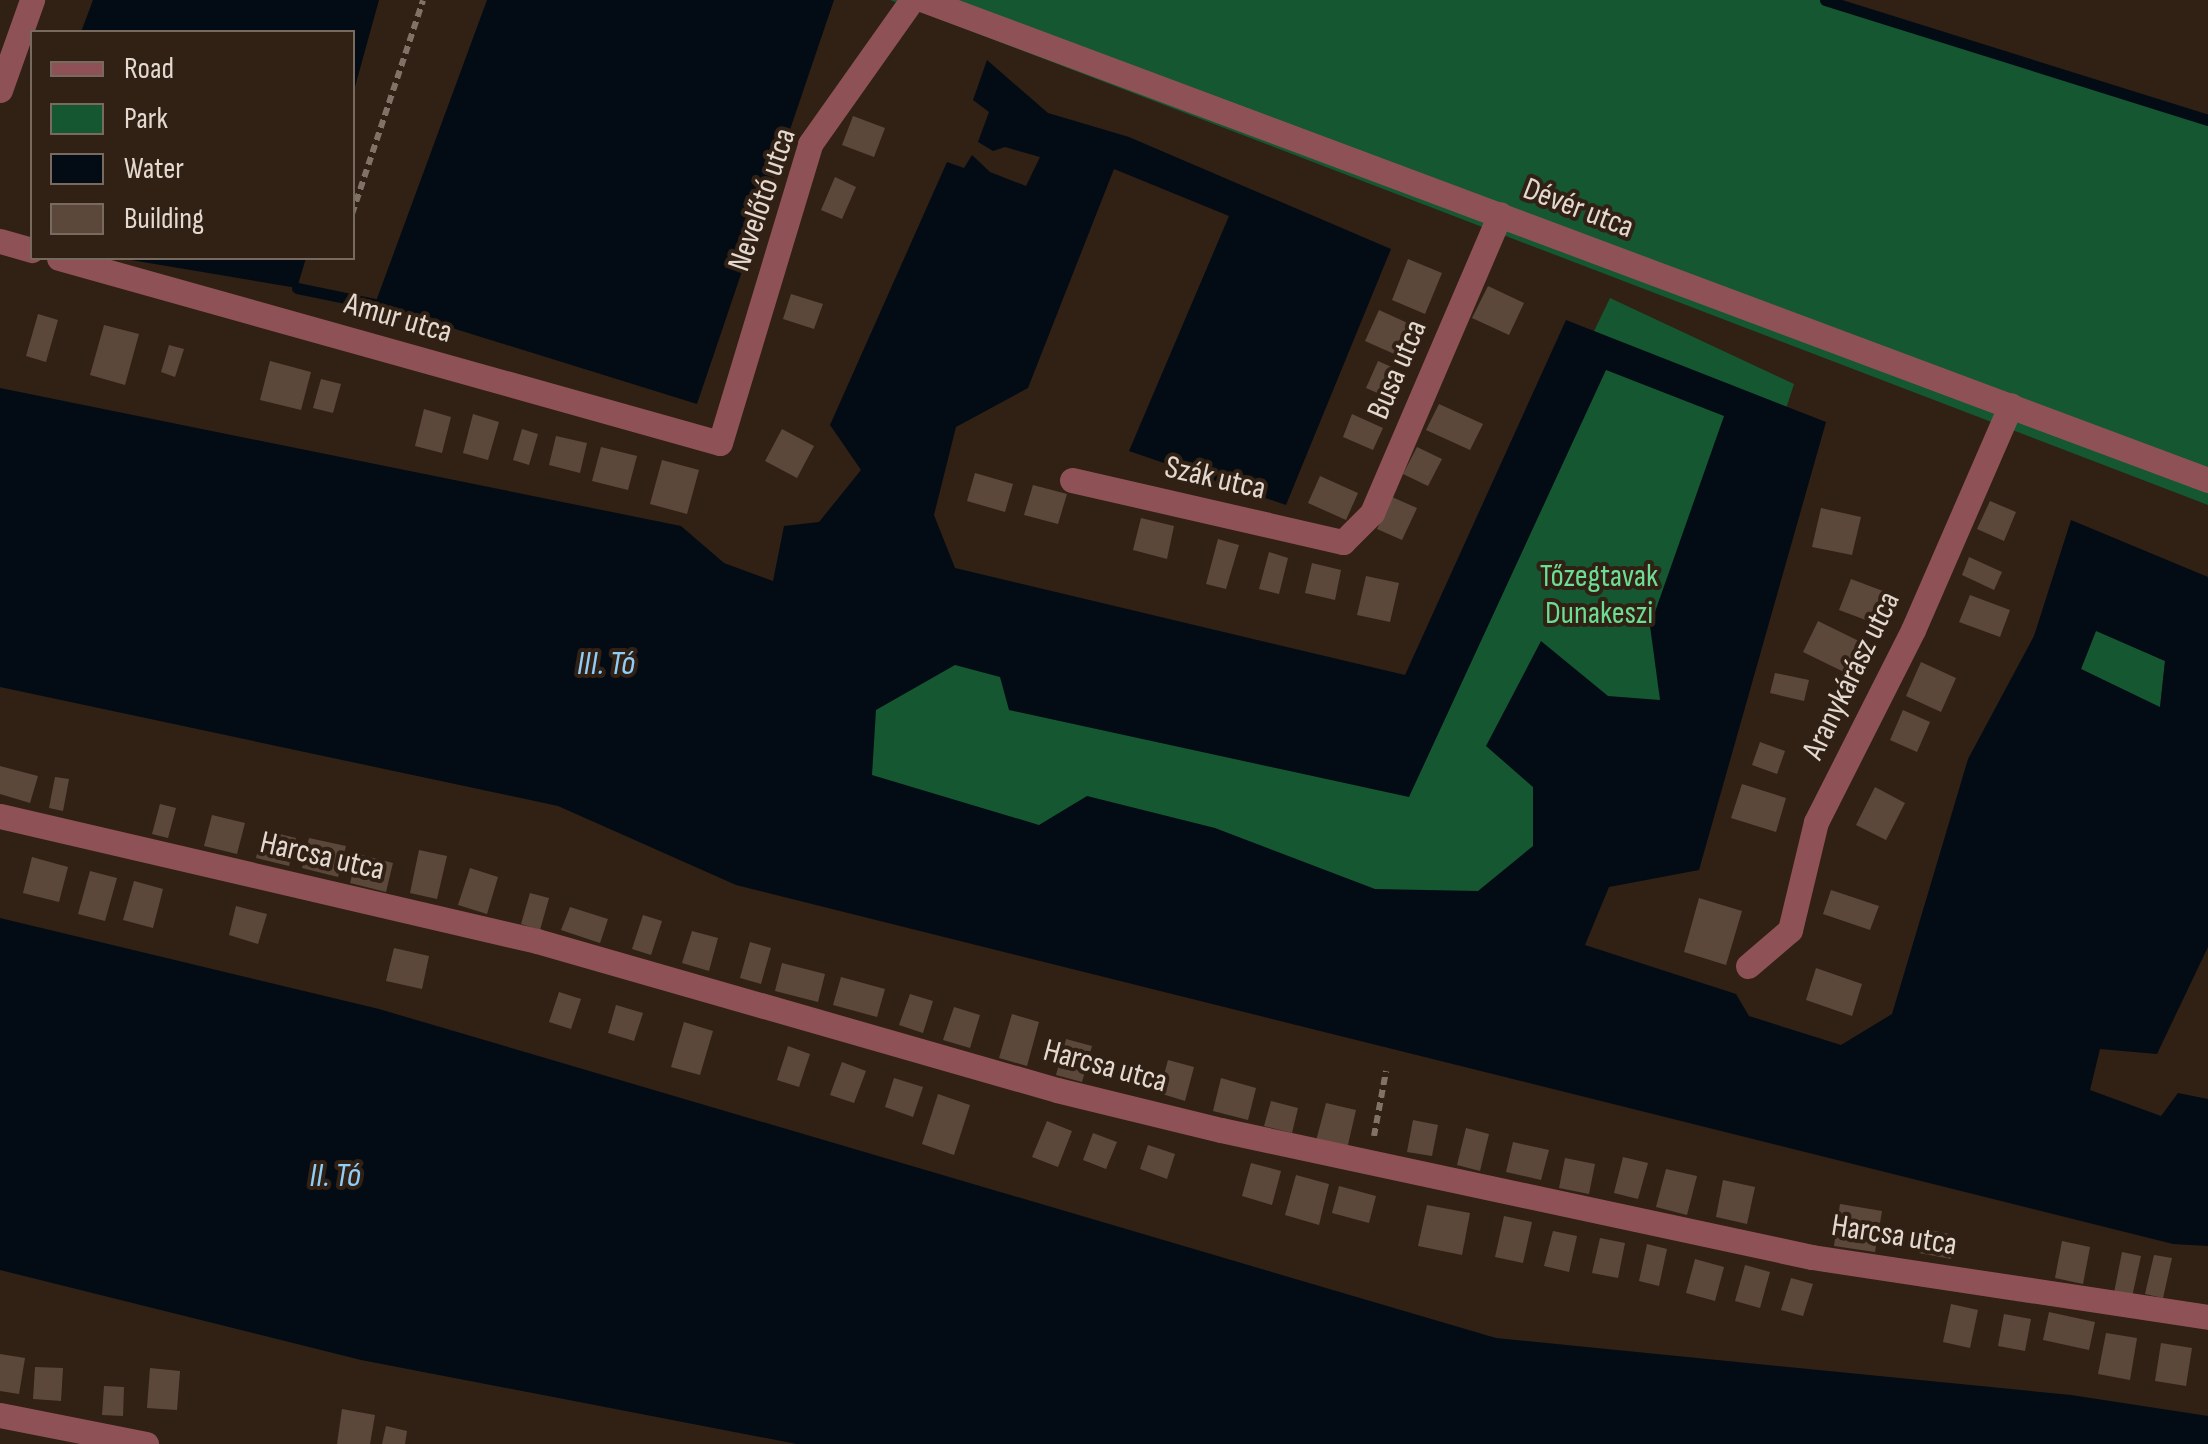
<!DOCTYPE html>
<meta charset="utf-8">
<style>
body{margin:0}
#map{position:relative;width:2208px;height:1444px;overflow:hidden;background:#312014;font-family:"Sofia Sans Condensed",sans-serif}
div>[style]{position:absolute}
.green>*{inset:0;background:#155731}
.water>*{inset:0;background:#030c14}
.stream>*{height:11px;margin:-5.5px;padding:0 5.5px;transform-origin:5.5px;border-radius:5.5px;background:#030c14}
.building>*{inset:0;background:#5b483b}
.path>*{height:6px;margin-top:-3px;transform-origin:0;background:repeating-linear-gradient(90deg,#807267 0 8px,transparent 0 13px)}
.minor>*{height:25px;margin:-12.5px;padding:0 12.5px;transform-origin:12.5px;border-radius:12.5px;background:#8e5256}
span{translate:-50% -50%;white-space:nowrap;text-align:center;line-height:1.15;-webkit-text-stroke:8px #312014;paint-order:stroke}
.street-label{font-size:32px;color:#e4d9d0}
.park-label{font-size:32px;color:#6cde94}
.water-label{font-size:35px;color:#90cefa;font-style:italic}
.legend{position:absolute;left:30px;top:30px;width:325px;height:230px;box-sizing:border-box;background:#312014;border:2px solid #796a5f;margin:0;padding:12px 18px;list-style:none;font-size:30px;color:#e4d9d0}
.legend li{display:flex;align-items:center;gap:20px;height:50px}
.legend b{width:50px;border:2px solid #796a5f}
</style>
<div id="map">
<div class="green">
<i style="clip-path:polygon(890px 0,1837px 0,2208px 119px,2208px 505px)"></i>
<i style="clip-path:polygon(1610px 298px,1794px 384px,1676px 747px,1495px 981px,827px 800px,917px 634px,1389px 756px)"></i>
<i style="clip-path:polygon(2096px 630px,2165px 661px,2160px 708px,2081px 669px)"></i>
</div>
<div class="water">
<i style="clip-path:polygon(93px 0,379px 0,353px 94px,352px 32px,81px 32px)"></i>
<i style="clip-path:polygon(487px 0,834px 0,697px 404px,375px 304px)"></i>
<i style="clip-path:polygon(evenodd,987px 60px,1048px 113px,1129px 137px,1391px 249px,1286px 505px,1129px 451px,1229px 216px,1114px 169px,1028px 388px,956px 427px,934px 515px,955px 568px,1405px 675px,1566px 320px,1826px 422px,1699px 870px,1609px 887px,1585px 945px,1736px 994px,1749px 1016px,1841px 1045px,1892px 1014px,1968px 759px,2034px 636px,2071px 520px,2208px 577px,2208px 947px,2157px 1054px,2100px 1049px,2090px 1090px,2161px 1116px,2178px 1093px,2208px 1099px,2208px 1246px,2173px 1244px,736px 885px,558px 806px,0 687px,0 388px,681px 526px,724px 563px,773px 581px,784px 526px,819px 522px,861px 470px,830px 425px,947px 162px,964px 168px,972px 155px,990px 172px,1026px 186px,1040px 157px,1005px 147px,993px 151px,978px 142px,989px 112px,973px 100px,987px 60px,1606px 370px,1724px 416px,1650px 626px,1660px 700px,1608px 696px,1541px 641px,1486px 746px,1533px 787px,1533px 846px,1478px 891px,1375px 889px,1215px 828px,1087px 796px,1039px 825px,872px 775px,876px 710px,955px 665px,1000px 677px,1009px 710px,1409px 797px,1606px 370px,987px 60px,2096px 631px,2165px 661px,2160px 707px,2081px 669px,2096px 631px)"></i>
<i style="clip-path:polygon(119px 258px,306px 258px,297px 288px)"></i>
<i style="clip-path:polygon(0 918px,379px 1009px,1496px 1338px,2071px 1395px,2208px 1416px,2208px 1444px,797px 1444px,361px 1360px,0 1270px)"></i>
</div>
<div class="stream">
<i style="left:1825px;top:0;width:401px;rotate:17.4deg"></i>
<i style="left:297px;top:288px;width:80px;rotate:11.6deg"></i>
</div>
<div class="building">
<i style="clip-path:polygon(853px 116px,885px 128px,874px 157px,842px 145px)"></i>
<i style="clip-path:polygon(835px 177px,856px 187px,842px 219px,821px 210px)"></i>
<i style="clip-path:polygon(1408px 259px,1442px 273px,1425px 314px,1392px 300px)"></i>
<i style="clip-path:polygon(1488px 286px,1524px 303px,1509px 335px,1472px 318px)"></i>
<i style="clip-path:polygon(791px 294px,823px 304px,814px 329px,783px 319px)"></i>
<i style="clip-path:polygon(1379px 310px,1423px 330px,1410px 361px,1365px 341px)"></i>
<i style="clip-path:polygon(38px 314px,58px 320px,46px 362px,26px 356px)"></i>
<i style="clip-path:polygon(104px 325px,139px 334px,125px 385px,90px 375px)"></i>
<i style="clip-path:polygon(169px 345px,184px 349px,175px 377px,161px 372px)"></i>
<i style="clip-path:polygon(270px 361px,311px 372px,301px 410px,260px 400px)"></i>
<i style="clip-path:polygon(1378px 361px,1405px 373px,1393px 400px,1366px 388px)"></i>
<i style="clip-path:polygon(321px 379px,341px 384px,333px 413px,313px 408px)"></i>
<i style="clip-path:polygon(1439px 404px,1483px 424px,1470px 450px,1426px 430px)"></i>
<i style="clip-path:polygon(424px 409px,451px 417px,442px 453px,415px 446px)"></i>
<i style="clip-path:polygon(473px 414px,499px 422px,488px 460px,463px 453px)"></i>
<i style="clip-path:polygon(1352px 414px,1383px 428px,1373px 450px,1343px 437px)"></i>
<i style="clip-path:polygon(522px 429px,538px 434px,529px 465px,513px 460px)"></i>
<i style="clip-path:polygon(782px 429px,814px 446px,797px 478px,765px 461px)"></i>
<i style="clip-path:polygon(556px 436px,587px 443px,580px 473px,549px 465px)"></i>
<i style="clip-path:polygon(601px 447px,637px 456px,628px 490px,592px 481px)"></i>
<i style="clip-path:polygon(1417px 447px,1442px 459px,1428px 486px,1403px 474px)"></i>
<i style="clip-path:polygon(662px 460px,699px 470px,687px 514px,650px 504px)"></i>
<i style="clip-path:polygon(975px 473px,1013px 484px,1005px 512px,967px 501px)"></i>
<i style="clip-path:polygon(1320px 476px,1358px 493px,1346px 520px,1308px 503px)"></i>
<i style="clip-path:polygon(1033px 485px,1067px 494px,1058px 524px,1024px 515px)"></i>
<i style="clip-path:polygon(1392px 497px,1417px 508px,1402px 540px,1377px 529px)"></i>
<i style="clip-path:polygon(1990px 501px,2016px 512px,2004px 541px,1977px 529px)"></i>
<i style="clip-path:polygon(1821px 508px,1861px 517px,1852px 555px,1812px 547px)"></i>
<i style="clip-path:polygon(1141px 518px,1174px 526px,1167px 559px,1133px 550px)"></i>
<i style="clip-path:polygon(1218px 539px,1239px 545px,1226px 589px,1206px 584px)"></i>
<i style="clip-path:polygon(1269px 552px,1288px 558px,1279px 594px,1259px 589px)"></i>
<i style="clip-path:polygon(1969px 557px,2002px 572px,1994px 590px,1962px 575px)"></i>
<i style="clip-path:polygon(1312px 563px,1341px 570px,1335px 600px,1305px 593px)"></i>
<i style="clip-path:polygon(1366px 576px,1399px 583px,1390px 622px,1357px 615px)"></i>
<i style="clip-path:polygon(1851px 579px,1883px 591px,1871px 622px,1839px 610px)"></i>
<i style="clip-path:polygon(1970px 595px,2010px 610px,2000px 637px,1959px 622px)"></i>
<i style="clip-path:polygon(1818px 621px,1863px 643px,1848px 674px,1803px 652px)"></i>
<i style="clip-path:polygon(1921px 662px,1956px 678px,1941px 712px,1906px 696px)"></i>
<i style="clip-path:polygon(1775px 673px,1809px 680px,1804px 701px,1770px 693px)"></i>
<i style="clip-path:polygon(1903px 710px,1930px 722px,1917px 752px,1890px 740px)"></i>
<i style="clip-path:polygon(1760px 742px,1785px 751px,1777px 774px,1752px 765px)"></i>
<i style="clip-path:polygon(0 766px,38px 776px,30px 803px,0 794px)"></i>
<i style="clip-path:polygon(55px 777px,69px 779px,63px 811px,49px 808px)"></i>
<i style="clip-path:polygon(1742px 784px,1786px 798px,1776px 832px,1731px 818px)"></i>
<i style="clip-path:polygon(1875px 787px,1905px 803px,1886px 840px,1856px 825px)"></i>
<i style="clip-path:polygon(160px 804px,176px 808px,168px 838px,152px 834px)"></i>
<i style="clip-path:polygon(212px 815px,245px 823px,237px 854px,204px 846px)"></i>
<i style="clip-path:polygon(263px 830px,296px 838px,289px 866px,256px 858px)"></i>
<i style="clip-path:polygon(309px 838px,346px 846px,338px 877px,302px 868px)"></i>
<i style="clip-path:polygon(419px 850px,447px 856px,437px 899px,410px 893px)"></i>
<i style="clip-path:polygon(358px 854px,393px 863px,386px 892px,350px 883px)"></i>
<i style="clip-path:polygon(32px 857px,68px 867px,59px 902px,23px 893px)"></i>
<i style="clip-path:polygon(470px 868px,498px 877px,487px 914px,458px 905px)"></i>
<i style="clip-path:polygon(90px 871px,117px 878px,105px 921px,78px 914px)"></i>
<i style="clip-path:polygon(134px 881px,163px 889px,153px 928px,123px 920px)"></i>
<i style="clip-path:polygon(1831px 890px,1879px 906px,1870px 930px,1823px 914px)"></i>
<i style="clip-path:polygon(530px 893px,549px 898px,540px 930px,521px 924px)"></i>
<i style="clip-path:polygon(1699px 898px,1742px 911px,1726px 965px,1684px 952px)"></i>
<i style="clip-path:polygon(236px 906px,267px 914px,258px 944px,229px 935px)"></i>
<i style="clip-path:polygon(570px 907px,608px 919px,600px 943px,561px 930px)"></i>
<i style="clip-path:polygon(643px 915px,662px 921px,651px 955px,632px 949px)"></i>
<i style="clip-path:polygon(692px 931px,718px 938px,709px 971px,682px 963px)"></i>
<i style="clip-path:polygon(750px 942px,771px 948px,761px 984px,740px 978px)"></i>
<i style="clip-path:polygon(394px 948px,429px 956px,422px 989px,386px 981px)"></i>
<i style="clip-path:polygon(782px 963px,825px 974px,818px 1002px,775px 991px)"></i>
<i style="clip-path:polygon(1816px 968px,1862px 984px,1852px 1016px,1806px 1000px)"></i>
<i style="clip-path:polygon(841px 977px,885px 989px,877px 1017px,833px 1005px)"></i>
<i style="clip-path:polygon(559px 992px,581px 999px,571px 1029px,549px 1022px)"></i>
<i style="clip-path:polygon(910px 994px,933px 1001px,923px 1033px,899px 1025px)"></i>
<i style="clip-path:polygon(616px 1005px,643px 1013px,634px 1041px,608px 1033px)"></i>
<i style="clip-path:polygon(954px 1007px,980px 1015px,970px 1048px,943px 1040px)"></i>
<i style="clip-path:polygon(1012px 1014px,1039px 1022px,1027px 1066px,999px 1058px)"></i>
<i style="clip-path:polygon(684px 1022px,713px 1031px,700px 1075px,671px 1067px)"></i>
<i style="clip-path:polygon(1066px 1039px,1092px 1046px,1082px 1082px,1056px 1075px)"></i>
<i style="clip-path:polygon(788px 1046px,810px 1054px,799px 1087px,777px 1080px)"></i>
<i style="clip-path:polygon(1168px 1060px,1194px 1067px,1185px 1101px,1159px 1093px)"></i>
<i style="clip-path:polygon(842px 1062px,866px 1071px,854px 1103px,830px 1095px)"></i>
<i style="clip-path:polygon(894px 1078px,923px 1087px,913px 1117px,885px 1107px)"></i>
<i style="clip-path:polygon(1221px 1078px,1256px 1088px,1248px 1120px,1213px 1111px)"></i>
<i style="clip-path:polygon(938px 1094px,970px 1105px,954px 1155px,922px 1144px)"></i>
<i style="clip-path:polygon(1271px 1101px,1298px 1108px,1292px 1133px,1264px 1126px)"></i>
<i style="clip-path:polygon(1326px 1103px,1356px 1110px,1347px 1149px,1316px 1141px)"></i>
<i style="clip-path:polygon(1413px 1120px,1438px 1125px,1432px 1156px,1407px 1152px)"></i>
<i style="clip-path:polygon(1047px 1121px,1072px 1131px,1058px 1167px,1032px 1157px)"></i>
<i style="clip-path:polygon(1466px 1128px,1489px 1134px,1480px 1171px,1457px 1165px)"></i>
<i style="clip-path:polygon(1093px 1133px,1117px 1142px,1106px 1169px,1083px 1160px)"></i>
<i style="clip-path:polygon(1513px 1142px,1549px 1150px,1541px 1180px,1506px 1172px)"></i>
<i style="clip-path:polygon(1148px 1145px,1175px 1154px,1167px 1179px,1140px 1169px)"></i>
<i style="clip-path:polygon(1623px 1157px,1648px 1163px,1638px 1199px,1614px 1193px)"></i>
<i style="clip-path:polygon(1565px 1158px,1595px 1164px,1589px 1194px,1559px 1188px)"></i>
<i style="clip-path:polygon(1251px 1163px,1281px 1171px,1272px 1205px,1242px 1196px)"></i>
<i style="clip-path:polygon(1666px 1169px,1697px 1176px,1687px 1215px,1656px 1207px)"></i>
<i style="clip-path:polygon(1296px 1175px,1329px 1184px,1319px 1225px,1285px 1215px)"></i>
<i style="clip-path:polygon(1723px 1180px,1755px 1187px,1747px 1224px,1716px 1217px)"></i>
<i style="clip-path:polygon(1339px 1186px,1376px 1196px,1369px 1223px,1332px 1213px)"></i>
<i style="clip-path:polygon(1840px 1204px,1882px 1211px,1875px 1252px,1834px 1246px)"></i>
<i style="clip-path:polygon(1427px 1205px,1470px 1213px,1462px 1255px,1418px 1246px)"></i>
<i style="clip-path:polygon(1504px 1216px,1532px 1222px,1523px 1263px,1495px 1257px)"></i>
<i style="clip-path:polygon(1924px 1229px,1955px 1235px,1951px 1259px,1919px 1253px)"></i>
<i style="clip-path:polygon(1553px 1231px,1577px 1236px,1569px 1272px,1544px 1266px)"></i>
<i style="clip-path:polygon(1600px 1238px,1625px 1243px,1618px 1278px,1592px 1273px)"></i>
<i style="clip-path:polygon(2062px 1241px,2090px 1247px,2083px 1284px,2055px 1278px)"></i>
<i style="clip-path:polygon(1647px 1244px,1667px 1249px,1659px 1286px,1639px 1281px)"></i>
<i style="clip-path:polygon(2122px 1252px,2141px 1256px,2132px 1297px,2114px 1293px)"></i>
<i style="clip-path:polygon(2154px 1255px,2172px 1258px,2163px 1298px,2145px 1294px)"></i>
<i style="clip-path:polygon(1695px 1259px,1724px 1267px,1715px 1301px,1686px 1293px)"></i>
<i style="clip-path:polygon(1745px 1265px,1770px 1272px,1760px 1308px,1735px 1301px)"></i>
<i style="clip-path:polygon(1791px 1278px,1813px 1284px,1803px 1316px,1781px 1310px)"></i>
<i style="clip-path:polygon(1951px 1304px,1978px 1310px,1970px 1348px,1943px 1342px)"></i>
<i style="clip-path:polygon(2049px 1312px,2095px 1322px,2089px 1350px,2043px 1340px)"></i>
<i style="clip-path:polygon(2004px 1314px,2031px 1319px,2025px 1351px,1998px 1346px)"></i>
<i style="clip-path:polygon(2106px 1333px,2137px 1338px,2130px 1380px,2098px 1374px)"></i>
<i style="clip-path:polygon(2161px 1343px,2192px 1348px,2186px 1386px,2155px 1381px)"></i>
<i style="clip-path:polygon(0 1354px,25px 1358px,19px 1394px,0 1391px)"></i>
<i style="clip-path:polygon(35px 1367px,63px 1368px,61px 1401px,33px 1399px)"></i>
<i style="clip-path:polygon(150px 1368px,180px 1371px,177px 1410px,147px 1408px)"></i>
<i style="clip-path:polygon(104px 1386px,124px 1387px,123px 1416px,102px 1415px)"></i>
<i style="clip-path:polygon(342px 1409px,375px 1415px,370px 1444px,337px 1444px)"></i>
<i style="clip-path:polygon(386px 1426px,407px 1431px,405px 1444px,382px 1444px)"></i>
</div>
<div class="path">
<i style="left:352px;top:214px;width:225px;rotate:-71.6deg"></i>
<i style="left:1374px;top:1136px;width:66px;rotate:-79.5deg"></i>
</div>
<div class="minor">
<i style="left:924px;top:0;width:1371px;rotate:20.5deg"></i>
<i style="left:0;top:90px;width:96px;rotate:-70.4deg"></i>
<i style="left:0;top:241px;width:33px;rotate:16deg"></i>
<i style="left:59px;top:258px;width:686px;rotate:15.64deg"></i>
<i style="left:720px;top:443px;width:312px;rotate:-73.2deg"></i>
<i style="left:810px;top:144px;width:176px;rotate:-54.7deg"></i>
<i style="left:1072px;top:480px;width:278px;rotate:12.9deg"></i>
<i style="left:1343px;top:542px;width:41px;rotate:-45deg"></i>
<i style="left:1372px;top:513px;width:325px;rotate:-66.8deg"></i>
<i style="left:0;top:816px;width:551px;rotate:13.1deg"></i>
<i style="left:537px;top:941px;width:541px;rotate:15.99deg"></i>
<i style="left:1057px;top:1090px;width:169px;rotate:13.7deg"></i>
<i style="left:1221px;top:1130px;width:604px;rotate:12.13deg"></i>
<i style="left:1812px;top:1257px;width:401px;rotate:8.6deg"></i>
<i style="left:1748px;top:966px;width:55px;rotate:-40.6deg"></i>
<i style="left:1790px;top:930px;width:111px;rotate:-76.5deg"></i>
<i style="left:1816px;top:822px;width:215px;rotate:-63.2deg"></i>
<i style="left:1913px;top:630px;width:245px;rotate:-66.5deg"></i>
<i style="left:0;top:1415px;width:149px;rotate:11.2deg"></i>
</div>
<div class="street-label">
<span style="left:763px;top:200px;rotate:-71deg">Nevelőtó utca</span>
<span style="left:1578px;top:209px;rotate:21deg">Dévér utca</span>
<span style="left:398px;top:319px;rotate:16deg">Amur utca</span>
<span style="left:1398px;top:370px;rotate:-67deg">Busa utca</span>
<span style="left:1215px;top:479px;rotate:13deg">Szák utca</span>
<span style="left:1852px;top:676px;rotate:-64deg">Aranykárász utca</span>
<span style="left:322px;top:857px;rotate:13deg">Harcsa utca</span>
<span style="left:1105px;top:1067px;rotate:15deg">Harcsa utca</span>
<span style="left:1894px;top:1236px;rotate:9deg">Harcsa utca</span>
</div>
<div class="park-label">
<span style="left:1599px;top:596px">Tőzegtavak<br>Dunakeszi</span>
</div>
<div class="water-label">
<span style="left:606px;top:664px">III. Tó</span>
<span style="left:335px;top:1176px">II. Tó</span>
</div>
<ul class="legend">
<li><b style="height:12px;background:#8e5256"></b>Road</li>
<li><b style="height:28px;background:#155731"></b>Park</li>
<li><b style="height:28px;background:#030c14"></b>Water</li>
<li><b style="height:28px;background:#5b483b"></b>Building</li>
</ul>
</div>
